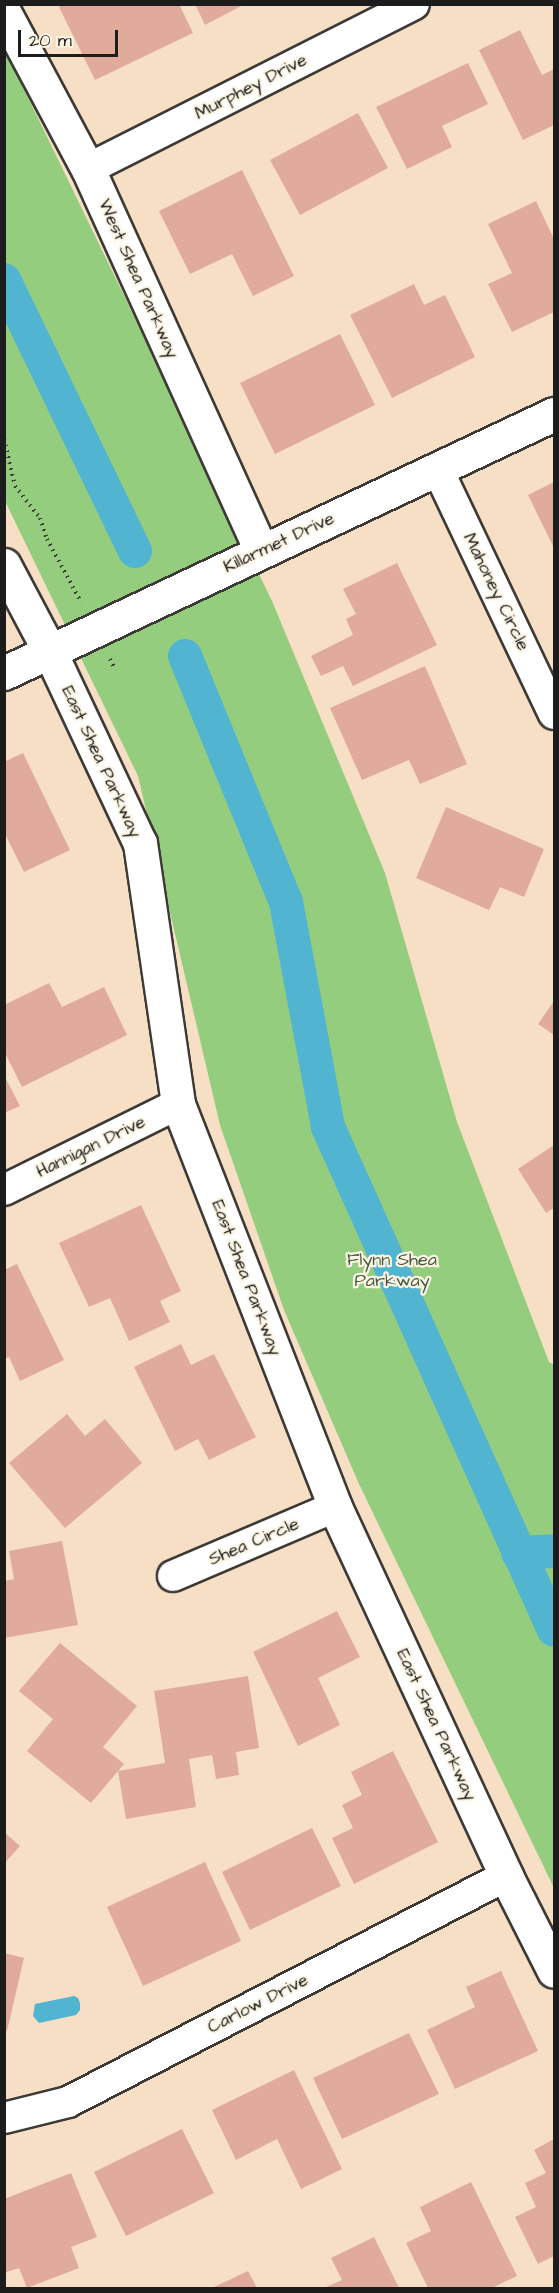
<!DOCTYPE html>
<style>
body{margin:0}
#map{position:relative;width:559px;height:2293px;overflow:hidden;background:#f6dfc4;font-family:"Architects Daughter",sans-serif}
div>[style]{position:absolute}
.green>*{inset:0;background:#95cd7f}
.water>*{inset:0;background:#51b4d0}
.canal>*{height:34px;margin:-17px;padding:0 17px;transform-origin:17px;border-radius:17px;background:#51b4d0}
.building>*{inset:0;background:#e1ab9c}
.path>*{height:4px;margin-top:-2px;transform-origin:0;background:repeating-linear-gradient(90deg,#3d3935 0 1.5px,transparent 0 6px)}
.roads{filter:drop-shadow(2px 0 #3d3935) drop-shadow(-2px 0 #3d3935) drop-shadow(0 2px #3d3935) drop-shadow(0 -2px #3d3935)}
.minor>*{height:30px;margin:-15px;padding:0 15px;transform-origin:15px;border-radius:15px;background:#fff}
.tertiary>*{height:33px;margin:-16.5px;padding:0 16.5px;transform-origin:16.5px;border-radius:16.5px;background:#fff}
span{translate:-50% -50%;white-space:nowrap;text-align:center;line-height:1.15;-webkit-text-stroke:4.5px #fcf5e5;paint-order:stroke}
.street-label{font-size:18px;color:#1c1c1c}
.park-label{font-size:18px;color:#465a3f}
.frame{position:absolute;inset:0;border:6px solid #1c1c1c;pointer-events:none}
.scale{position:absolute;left:18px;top:30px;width:100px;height:27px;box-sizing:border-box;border:3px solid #1c1c1c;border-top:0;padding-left:8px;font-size:18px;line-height:21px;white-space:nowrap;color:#1c1c1c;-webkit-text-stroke:4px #fcf5e5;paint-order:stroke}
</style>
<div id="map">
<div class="green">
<i style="clip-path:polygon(5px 50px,272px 601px,385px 873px,457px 1122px,549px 1362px,554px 1365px,554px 1888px,359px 1484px,284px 1310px,220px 1125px,138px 776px,5px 501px)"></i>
</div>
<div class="water">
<i style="clip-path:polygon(74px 1996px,78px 1998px,80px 2003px,80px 2010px,76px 2015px,39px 2023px,33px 2016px,35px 2004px)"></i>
</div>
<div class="canal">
<i style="left:4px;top:280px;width:301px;rotate:64.2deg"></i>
<i style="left:185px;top:656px;width:266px;rotate:67.7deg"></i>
<i style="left:286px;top:902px;width:229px;rotate:79.4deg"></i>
<i style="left:328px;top:1127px;width:551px;rotate:65.81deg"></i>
<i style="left:518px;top:1553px;width:36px;rotate:-3deg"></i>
</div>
<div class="building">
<i style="clip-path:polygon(64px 4px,179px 4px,193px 33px,95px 80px,59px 7px)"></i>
<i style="clip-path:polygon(195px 4px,245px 4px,205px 25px)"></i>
<i style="clip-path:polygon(520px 30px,542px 75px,554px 69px,554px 125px,523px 140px,479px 50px)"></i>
<i style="clip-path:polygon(468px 63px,488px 104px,442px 126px,452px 147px,407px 169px,376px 107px)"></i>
<i style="clip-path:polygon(358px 113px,388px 168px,300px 215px,270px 160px)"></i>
<i style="clip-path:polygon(242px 170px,294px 276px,253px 296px,232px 254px,190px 274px,159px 211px)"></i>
<i style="clip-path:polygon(536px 201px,554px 239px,554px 312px,512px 332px,488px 284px,512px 273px,488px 224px)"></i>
<i style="clip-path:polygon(414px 284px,424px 305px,445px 295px,475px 357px,392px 398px,350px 315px)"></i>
<i style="clip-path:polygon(340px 334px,375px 405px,275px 454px,240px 383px)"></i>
<i style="clip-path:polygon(554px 482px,554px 548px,528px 495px)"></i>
<i style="clip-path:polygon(397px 563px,437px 645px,353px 686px,343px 666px,321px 676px,311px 656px,353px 635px,346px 619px,356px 614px,343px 589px)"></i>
<i style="clip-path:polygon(425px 666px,467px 764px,420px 784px,409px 760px,362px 780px,330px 708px)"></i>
<i style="clip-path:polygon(23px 753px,70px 850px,24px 872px,4px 832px,4px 762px)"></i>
<i style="clip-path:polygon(446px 807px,544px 849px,524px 897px,500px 887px,489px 910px,416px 878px)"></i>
<i style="clip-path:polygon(49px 983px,62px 1007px,104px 987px,127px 1035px,22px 1087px,4px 1051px,4px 1005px)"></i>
<i style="clip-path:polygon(554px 1001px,554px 1035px,538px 1024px)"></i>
<i style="clip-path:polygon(4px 1075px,20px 1106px,4px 1113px)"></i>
<i style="clip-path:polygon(554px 1145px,554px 1208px,546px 1213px,518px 1169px)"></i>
<i style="clip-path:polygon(141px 1205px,181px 1291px,160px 1301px,170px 1322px,129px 1341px,110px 1298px,89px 1307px,59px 1243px)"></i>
<i style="clip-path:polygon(17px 1264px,64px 1360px,20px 1381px,9px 1357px,4px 1359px,4px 1270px)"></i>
<i style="clip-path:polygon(181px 1344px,191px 1365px,214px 1354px,256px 1437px,209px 1460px,198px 1439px,175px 1451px,134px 1367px)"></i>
<i style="clip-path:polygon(67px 1414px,85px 1436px,105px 1419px,142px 1463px,65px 1528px,9px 1463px)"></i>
<i style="clip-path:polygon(62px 1541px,78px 1625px,4px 1638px,4px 1581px,14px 1579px,9px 1551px)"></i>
<i style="clip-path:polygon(337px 1611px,360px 1657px,318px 1678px,340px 1725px,298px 1746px,253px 1652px)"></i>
<i style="clip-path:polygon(60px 1643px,137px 1706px,103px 1747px,124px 1764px,91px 1803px,27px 1751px,53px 1719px,19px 1691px)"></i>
<i style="clip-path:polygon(248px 1676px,259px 1748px,236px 1752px,239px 1775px,216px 1779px,212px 1755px,189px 1759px,196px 1807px,126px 1819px,118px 1771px,165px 1763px,154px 1691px)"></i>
<i style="clip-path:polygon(393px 1751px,438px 1842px,354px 1884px,332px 1838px,353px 1828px,342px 1805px,362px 1795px,351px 1772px)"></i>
<i style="clip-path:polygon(312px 1828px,341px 1886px,250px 1930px,222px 1872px)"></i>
<i style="clip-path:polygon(4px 1832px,20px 1846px,4px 1864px)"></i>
<i style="clip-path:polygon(205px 1862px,241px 1941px,143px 1986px,107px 1907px)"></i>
<i style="clip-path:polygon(4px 1953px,24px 1958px,7px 2031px,4px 2030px)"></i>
<i style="clip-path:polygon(501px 1971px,538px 2051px,455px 2089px,427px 2030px,475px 2007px,466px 1987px)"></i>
<i style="clip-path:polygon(409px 2033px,439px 2094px,342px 2139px,313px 2078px)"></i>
<i style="clip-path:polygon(294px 2070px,342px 2169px,301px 2189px,277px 2139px,236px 2160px,212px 2110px)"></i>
<i style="clip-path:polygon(182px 2129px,214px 2193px,126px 2236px,94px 2172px)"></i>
<i style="clip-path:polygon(554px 2139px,554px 2256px,538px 2264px,515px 2217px,536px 2207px,525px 2183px,546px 2173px,534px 2150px)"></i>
<i style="clip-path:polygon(71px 2173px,97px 2237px,71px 2247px,79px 2268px,27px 2288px,19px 2268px,4px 2273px,4px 2199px)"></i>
<i style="clip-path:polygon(471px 2182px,517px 2276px,492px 2288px,428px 2288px,406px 2243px,431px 2231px,420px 2207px)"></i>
<i style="clip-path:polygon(374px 2237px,399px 2288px,324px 2288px,342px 2280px,331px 2258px)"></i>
<i style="clip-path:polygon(248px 2271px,257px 2288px,212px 2288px)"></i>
</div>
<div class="path">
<i style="left:4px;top:439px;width:48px;rotate:76.8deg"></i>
<i style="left:15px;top:486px;width:41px;rotate:52deg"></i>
<i style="left:40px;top:518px;width:22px;rotate:72deg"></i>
<i style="left:47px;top:539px;width:72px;rotate:61.6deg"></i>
<i style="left:110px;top:659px;width:9px;rotate:63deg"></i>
</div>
<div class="roads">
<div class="minor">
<i style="left:88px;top:169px;width:365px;rotate:-26.8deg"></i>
<i style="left:438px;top:470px;width:270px;rotate:64.6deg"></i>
<i style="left:4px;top:1190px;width:194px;rotate:-26.3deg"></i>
<i style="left:173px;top:1576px;width:176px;rotate:-23.1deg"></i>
<i style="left:4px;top:2118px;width:66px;rotate:-14deg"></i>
<i style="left:68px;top:2102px;width:493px;rotate:-27.3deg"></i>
</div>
<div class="tertiary">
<i style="left:4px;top:12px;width:178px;rotate:61.9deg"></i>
<i style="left:88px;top:169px;width:419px;rotate:65.6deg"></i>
<i style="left:4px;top:565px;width:96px;rotate:62.1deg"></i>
<i style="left:49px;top:650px;width:213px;rotate:64.8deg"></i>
<i style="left:140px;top:843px;width:264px;rotate:81.7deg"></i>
<i style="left:178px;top:1104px;width:433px;rotate:68.7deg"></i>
<i style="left:335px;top:1507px;width:407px;rotate:65.1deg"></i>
<i style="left:506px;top:1876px;width:106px;rotate:63.2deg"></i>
<i style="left:4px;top:673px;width:608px;rotate:-25.22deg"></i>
</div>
</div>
<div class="street-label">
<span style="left:251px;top:87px;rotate:-27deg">Murphey Drive</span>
<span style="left:138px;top:279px;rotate:66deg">West Shea Parkway</span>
<span style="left:279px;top:543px;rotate:-25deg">Killarmet Drive</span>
<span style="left:496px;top:592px;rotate:64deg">Mahoney Circle</span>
<span style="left:101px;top:762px;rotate:65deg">East Shea Parkway</span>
<span style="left:91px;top:1147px;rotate:-26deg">Hannigan Drive</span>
<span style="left:246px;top:1278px;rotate:69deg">East Shea Parkway</span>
<span style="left:254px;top:1542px;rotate:-23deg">Shea Circle</span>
<span style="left:436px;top:1725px;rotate:65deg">East Shea Parkway</span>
<span style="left:258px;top:2004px;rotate:-27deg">Carlow Drive</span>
</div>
<div class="park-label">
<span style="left:392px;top:1271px">Flynn Shea<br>Parkway</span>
</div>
<div class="frame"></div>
<div class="scale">20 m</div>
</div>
